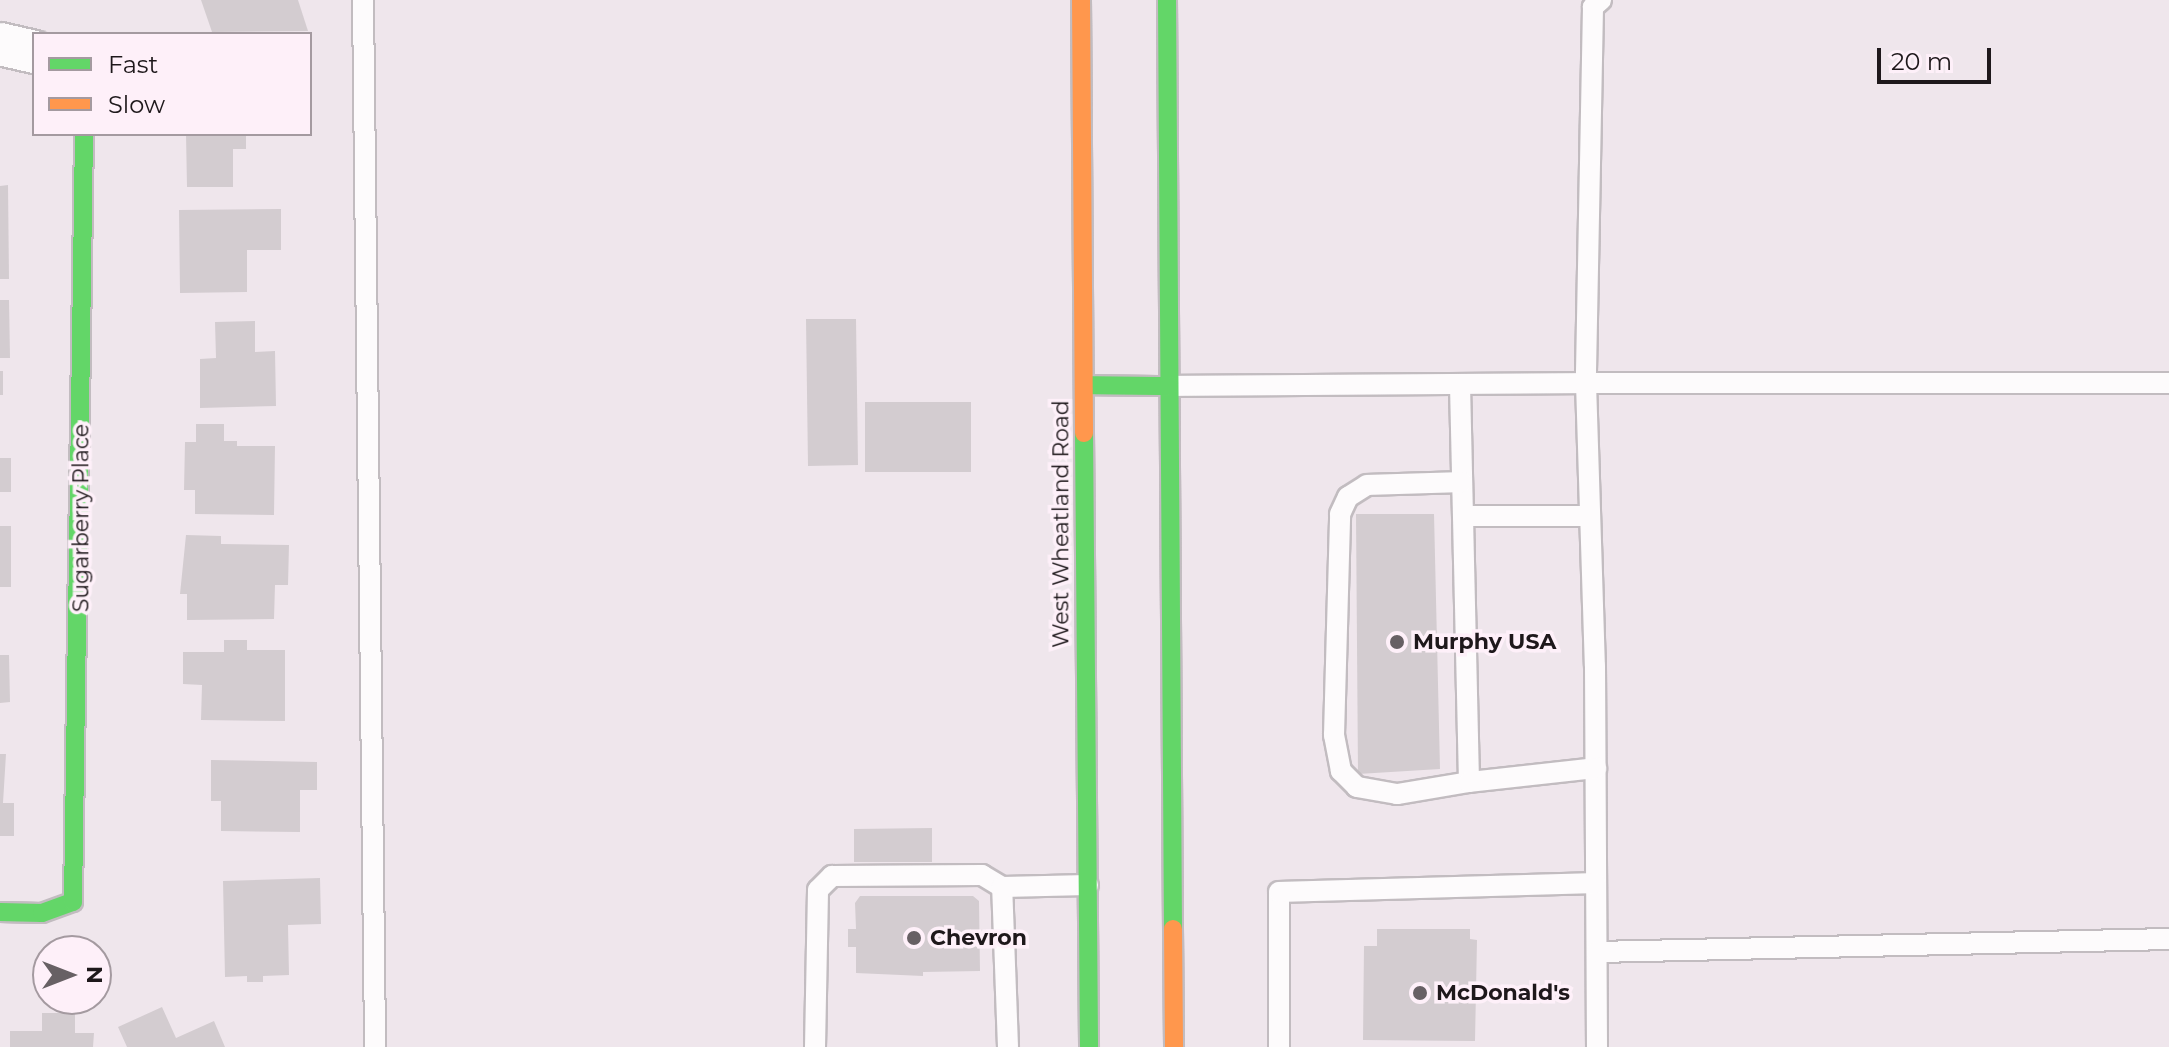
<!DOCTYPE html>
<style>
body{margin:0}
#map{position:relative;width:2169px;height:1047px;overflow:hidden;background:#efe6ec;font-family:Montserrat,sans-serif}
div>[style]{position:absolute}
.building>*{inset:0;background:#d3ccd0}
.roads{filter:drop-shadow(2px 0 #c2bcc0) drop-shadow(-2px 0 #c2bcc0) drop-shadow(0 2px #c2bcc0) drop-shadow(0 -2px #c2bcc0)}
.lane>*{height:20px;margin:-10px;padding:0 10px;transform-origin:10px;border-radius:10px;background:#fdfbfc}
.street>*{height:42px;margin:-21px;padding:0 21px;transform-origin:21px;border-radius:21px;background:#fdfbfc}
.fast>*{height:18px;margin:-9px;padding:0 9px;transform-origin:9px;border-radius:9px;background:#63d668}
.slow>*{height:18px;margin:-9px;padding:0 9px;transform-origin:9px;border-radius:9px;background:#ff974d}
.dots>*{width:22px;height:22px;translate:-50% -50%;box-sizing:border-box;border:4px solid #fef0f9;border-radius:50%}
span{translate:-50% -50%;white-space:nowrap;text-align:center;line-height:1.15;-webkit-text-stroke:7px #fef0f9;paint-order:stroke}
.street-label{font-size:22px;color:#1e181b}
.poi-label{font-size:22px;color:#1e181b;font-weight:700}
.left{translate:0 -50%;text-align:left}
.legend{position:absolute;left:32px;top:32px;width:280px;height:104px;box-sizing:border-box;background:#fef0f9;border:2px solid #a49aa0;margin:0;padding:10px 14px;list-style:none;font-size:24px;color:#1e181b}
.legend li{display:flex;align-items:center;gap:16px;height:40px}
.legend b{width:40px;border:2px solid #a49aa0}
.north{position:absolute;left:32px;top:935px;width:80px;height:80px;box-sizing:border-box;background:#fef0f9;border:2px solid #a49aa0;border-radius:50%;rotate:90deg;font-size:22px;font-weight:700;line-height:32px;text-align:center;color:#1e181b}
.north::after{content:'';display:block;margin:auto;width:28px;height:36px;background:#676064;clip-path:polygon(50% 0,100% 100%,50% 72%,0 100%)}
.scale{position:absolute;left:1877px;top:48px;width:114px;height:36px;box-sizing:border-box;border:4px solid #1e181b;border-top:0;padding-left:10px;font-size:24px;line-height:28px;white-space:nowrap;color:#1e181b;-webkit-text-stroke:6px #fef0f9;paint-order:stroke}
</style>
<div id="map">
<div class="building">
<i style="clip-path:polygon(201px 0,298px 0,308px 31px,212px 32px)"></i>
<i style="clip-path:polygon(186px 134px,246px 134px,246px 149px,233px 149px,233px 187px,187px 187px)"></i>
<i style="clip-path:polygon(8px 185px,9px 279px,0 279px,0 186px)"></i>
<i style="clip-path:polygon(281px 209px,281px 250px,247px 250px,247px 292px,180px 293px,179px 210px)"></i>
<i style="clip-path:polygon(0 300px,9px 300px,10px 358px,0 358px)"></i>
<i style="clip-path:polygon(806px 319px,856px 319px,858px 465px,808px 466px)"></i>
<i style="clip-path:polygon(255px 321px,255px 352px,275px 351px,276px 406px,200px 408px,200px 359px,216px 358px,215px 322px)"></i>
<i style="clip-path:polygon(0 371px,3px 371px,3px 395px,0 395px)"></i>
<i style="clip-path:polygon(865px 402px,971px 402px,971px 472px,865px 472px)"></i>
<i style="clip-path:polygon(196px 424px,224px 424px,224px 441px,237px 441px,237px 446px,275px 446px,274px 515px,195px 514px,195px 490px,184px 490px,185px 442px,196px 442px)"></i>
<i style="clip-path:polygon(0 458px,11px 458px,11px 492px,0 492px)"></i>
<i style="clip-path:polygon(1356px 514px,1434px 514px,1440px 769px,1358px 774px)"></i>
<i style="clip-path:polygon(0 526px,11px 526px,11px 587px,0 587px)"></i>
<i style="clip-path:polygon(186px 535px,221px 536px,221px 544px,289px 545px,288px 585px,275px 585px,274px 619px,187px 620px,187px 594px,180px 594px)"></i>
<i style="clip-path:polygon(224px 640px,247px 640px,247px 650px,285px 650px,285px 721px,201px 720px,202px 685px,183px 684px,183px 652px,224px 652px)"></i>
<i style="clip-path:polygon(0 655px,9px 655px,10px 702px,0 703px)"></i>
<i style="clip-path:polygon(0 754px,6px 754px,3px 803px,14px 803px,14px 836px,0 836px)"></i>
<i style="clip-path:polygon(211px 760px,317px 762px,317px 790px,300px 790px,300px 832px,221px 831px,221px 801px,211px 801px)"></i>
<i style="clip-path:polygon(932px 828px,932px 862px,854px 862px,854px 829px)"></i>
<i style="clip-path:polygon(320px 878px,321px 924px,288px 925px,289px 975px,263px 976px,263px 982px,247px 982px,247px 976px,225px 977px,223px 881px)"></i>
<i style="clip-path:polygon(860px 896px,973px 896px,979px 901px,980px 971px,923px 972px,923px 976px,856px 973px,856px 947px,848px 947px,848px 929px,856px 929px,855px 903px)"></i>
<i style="clip-path:polygon(1377px 929px,1470px 929px,1470px 939px,1477px 940px,1475px 1041px,1363px 1040px,1364px 946px,1377px 946px)"></i>
<i style="clip-path:polygon(162px 1007px,176px 1038px,214px 1021px,225px 1047px,127px 1047px,118px 1027px)"></i>
<i style="clip-path:polygon(42px 1013px,75px 1013px,75px 1033px,94px 1033px,93px 1047px,10px 1047px,10px 1031px,42px 1031px)"></i>
</div>
<div class="roads">
<div class="lane">
<i style="left:363px;top:0;width:1047px;rotate:89.34deg"></i>
<i style="left:1601px;top:0;width:11px;rotate:139deg"></i>
<i style="left:1593px;top:7px;width:376px;rotate:91.1deg"></i>
<i style="left:1586px;top:383px;width:583px"></i>
<i style="left:1460px;top:385px;width:397px;rotate:88.7deg"></i>
<i style="left:1469px;top:782px;width:73px;rotate:170.5deg"></i>
<i style="left:1397px;top:794px;width:41px;rotate:-170.1deg"></i>
<i style="left:1357px;top:787px;width:23px;rotate:-135deg"></i>
<i style="left:1341px;top:771px;width:37px;rotate:-101deg"></i>
<i style="left:1334px;top:735px;width:221px;rotate:-88.4deg"></i>
<i style="left:1340px;top:514px;width:19px;rotate:-65deg"></i>
<i style="left:1348px;top:497px;width:22px;rotate:-32deg"></i>
<i style="left:1367px;top:485px;width:95px;rotate:-1.8deg"></i>
<i style="left:1169px;top:386px;width:417px;rotate:-0.4deg"></i>
<i style="left:1586px;top:383px;width:283px;rotate:88.2deg"></i>
<i style="left:1595px;top:666px;width:381px;rotate:89.7deg"></i>
<i style="left:1463px;top:516px;width:127px"></i>
<i style="left:1469px;top:782px;width:128px;rotate:-6.3deg"></i>
<i style="left:1597px;top:952px;width:572px;rotate:-1.3deg"></i>
<i style="left:815px;top:1047px;width:157px;rotate:-88.9deg"></i>
<i style="left:818px;top:890px;width:20px;rotate:-45deg"></i>
<i style="left:832px;top:876px;width:150px;rotate:-0.4deg"></i>
<i style="left:982px;top:875px;width:23px;rotate:31deg"></i>
<i style="left:1008px;top:1047px;width:160px;rotate:-92.1deg"></i>
<i style="left:1002px;top:887px;width:86px;rotate:-1.3deg"></i>
<i style="left:1279px;top:1047px;width:155px;rotate:-90deg"></i>
<i style="left:1279px;top:892px;width:317px;rotate:-1.6deg"></i>
</div>
<div class="street">
<i style="left:0;top:44px;width:35px;rotate:13deg"></i>
</div>
<div class="fast">
<i style="left:1167px;top:0;width:929px;rotate:89.63deg"></i>
<i style="left:1084px;top:385px;width:85px;rotate:0.7deg"></i>
<i style="left:1084px;top:433px;width:614px;rotate:89.53deg"></i>
<i style="left:0;top:912px;width:42px;rotate:1.4deg"></i>
<i style="left:42px;top:913px;width:33px;rotate:-20deg"></i>
<i style="left:73px;top:902px;width:768px;rotate:-89.18deg"></i>
</div>
<div class="slow">
<i style="left:1081px;top:0;width:433px;rotate:89.6deg"></i>
<i style="left:1173px;top:929px;width:118px;rotate:89.5deg"></i>
</div>
</div>
<div class="dots">
<i style="left:1397px;top:642px;background:#676064"></i>
<i style="left:914px;top:938px;background:#676064"></i>
<i style="left:1420px;top:993px;background:#676064"></i>
</div>
<div class="street-label">
<span style="left:81px;top:518px;rotate:-90deg">Sugarberry Place</span>
<span style="left:1061px;top:524px;rotate:-90deg">West Wheatland Road</span>
</div>
<div class="poi-label">
<span class="left" style="left:1413px;top:642px">Murphy USA</span>
<span class="left" style="left:930px;top:938px">Chevron</span>
<span class="left" style="left:1436px;top:993px">McDonald's</span>
</div>
<ul class="legend">
<li><b style="height:10px;background:#63d668"></b>Fast</li>
<li><b style="height:10px;background:#ff974d"></b>Slow</li>
</ul>
<div class="north">N</div>
<div class="scale">20 m</div>
</div>
